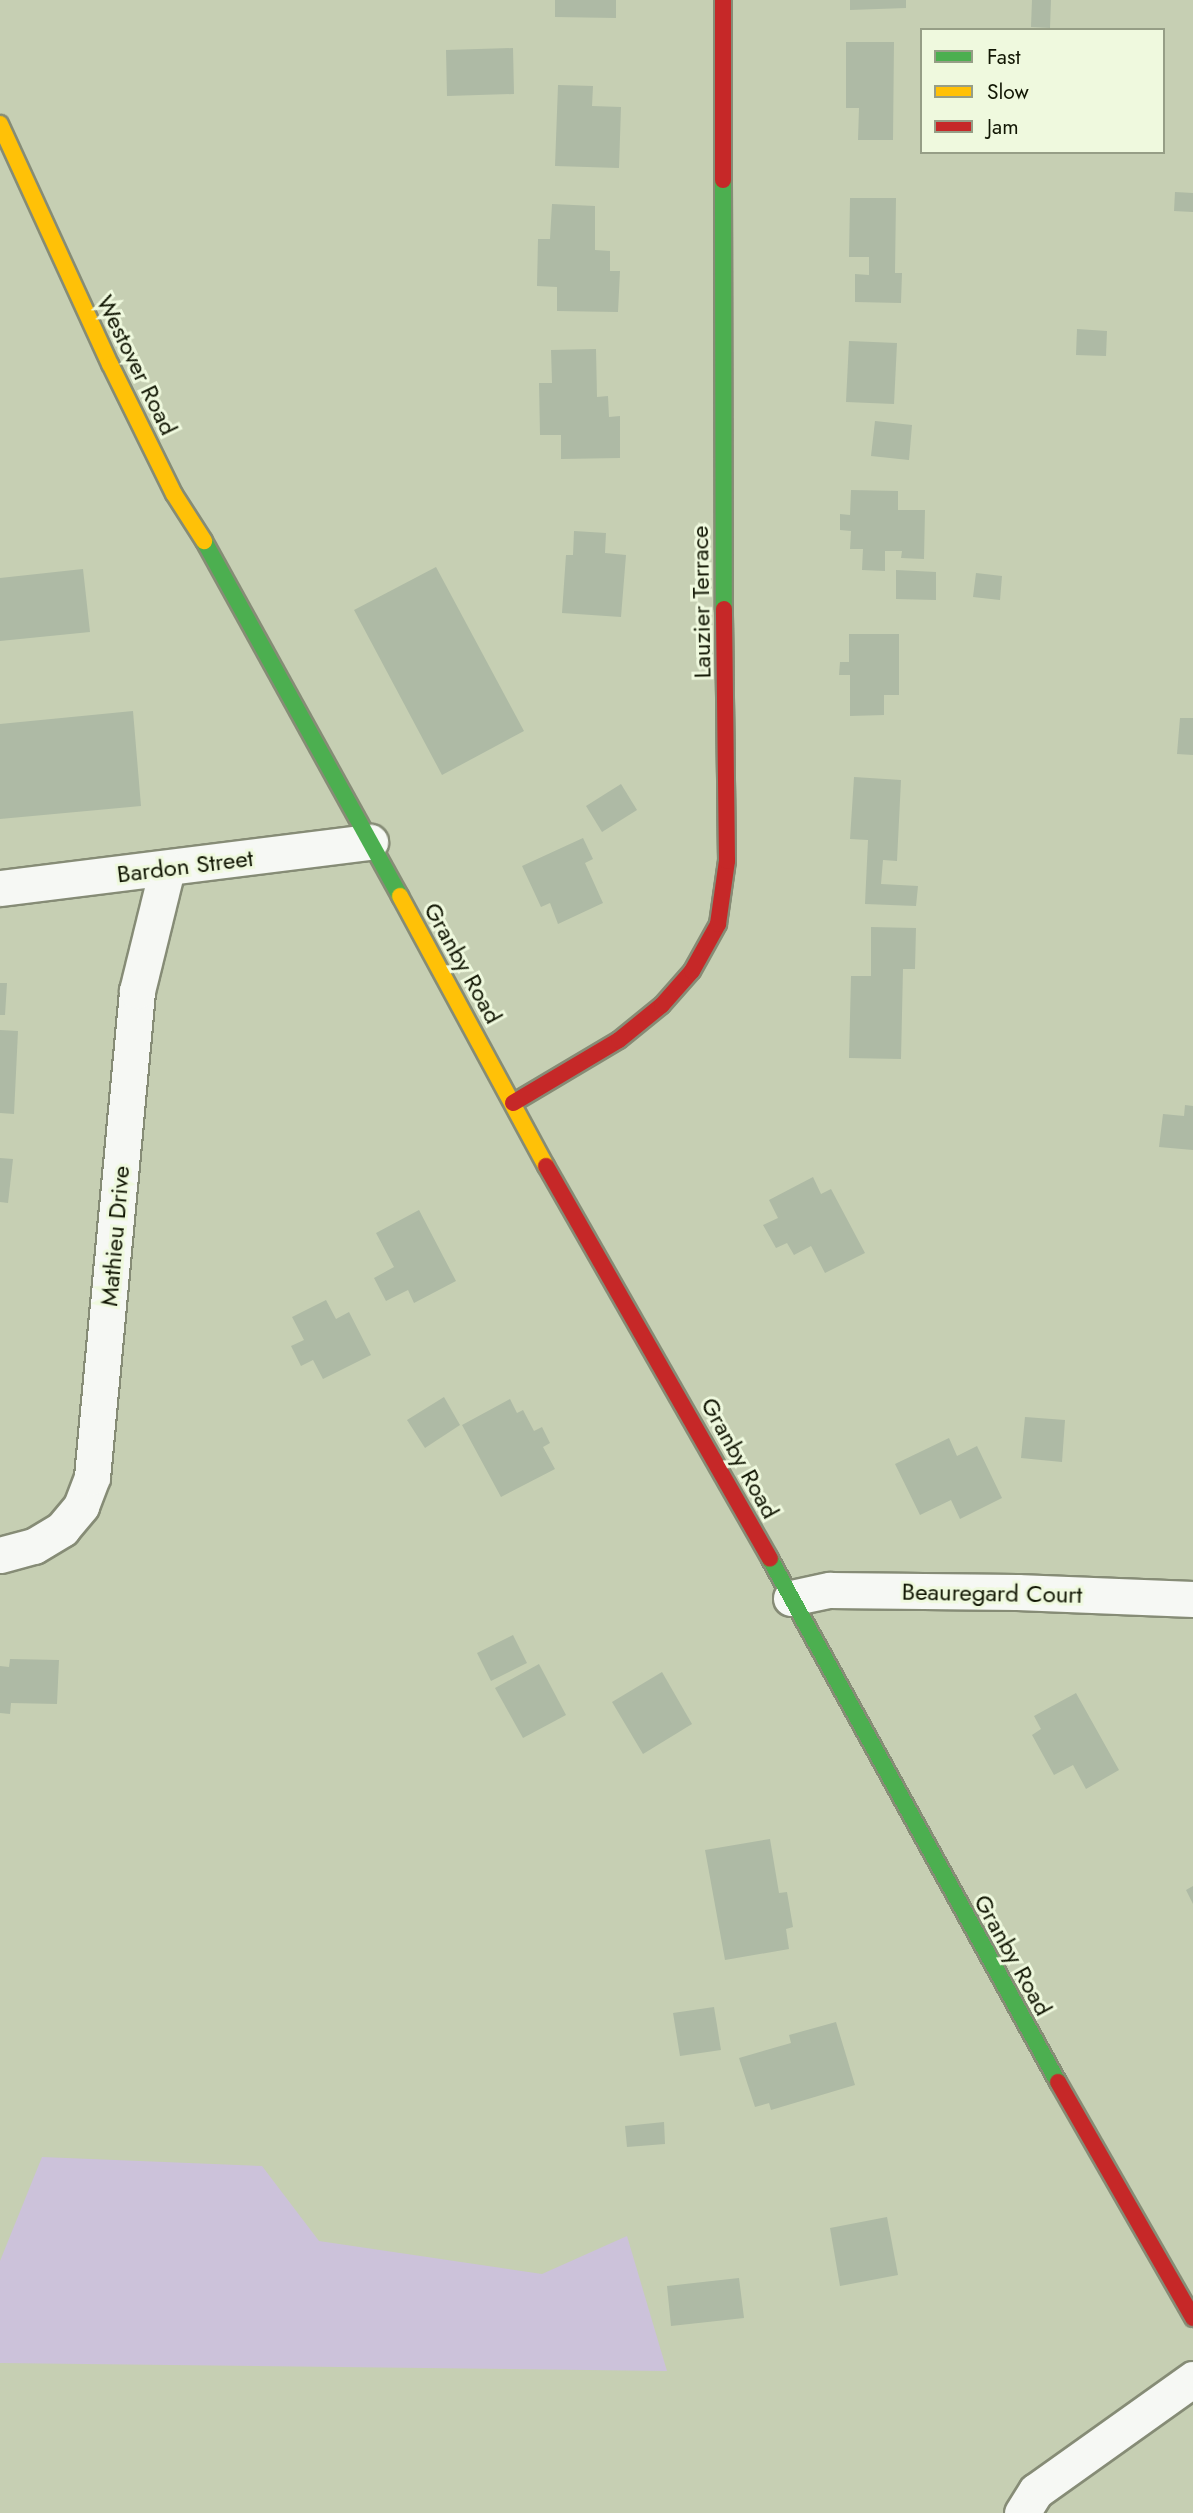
<!DOCTYPE html>
<style>
body{margin:0}
#map{position:relative;width:1193px;height:2513px;overflow:hidden;background:#c6cfb3;font-family:Jost,sans-serif}
div>[style]{position:absolute}
.green>*{inset:0;background:#ccc2da}
.building>*{inset:0;background:#aebaa5}
.roads{filter:drop-shadow(2px 0 #868c76) drop-shadow(-2px 0 #868c76) drop-shadow(0 2px #868c76) drop-shadow(0 -2px #868c76)}
.street>*{height:35px;margin:-17.5px;padding:0 17.5px;transform-origin:17.5px;border-radius:17.5px;background:#f6f8f4}
.fast>*{height:16px;margin:-8px;padding:0 8px;transform-origin:8px;border-radius:8px;background:#4caf50}
.slow>*{height:16px;margin:-8px;padding:0 8px;transform-origin:8px;border-radius:8px;background:#ffc107}
.jam>*{height:16px;margin:-8px;padding:0 8px;transform-origin:8px;border-radius:8px;background:#c62828}
span{translate:-50% -50%;white-space:nowrap;text-align:center;line-height:1.15;-webkit-text-stroke:6px #eff9de;paint-order:stroke}
.street-label{font-size:24px;color:#111603}
.legend{position:absolute;left:920px;top:28px;width:245px;height:126px;box-sizing:border-box;background:#eff9de;border:2px solid #969e86;margin:0;padding:9px 12px;list-style:none;font-size:21px;color:#111603}
.legend li{display:flex;align-items:center;gap:14px;height:35px}
.legend b{width:35px;border:2px solid #969e86}
</style>
<div id="map">
<div class="green">
<i style="clip-path:polygon(42px 2157px,262px 2166px,319px 2241px,542px 2274px,627px 2236px,667px 2371px,0 2363px,0 2261px)"></i>
</div>
<div class="building">
<i style="clip-path:polygon(555px 0,616px 0,616px 18px,555px 17px)"></i>
<i style="clip-path:polygon(850px 0,906px 0,906px 8px,850px 10px)"></i>
<i style="clip-path:polygon(1032px 0,1051px 0,1050px 28px,1031px 27px)"></i>
<i style="clip-path:polygon(846px 42px,894px 42px,893px 140px,858px 140px,859px 108px,846px 108px)"></i>
<i style="clip-path:polygon(513px 48px,514px 94px,447px 96px,446px 50px)"></i>
<i style="clip-path:polygon(558px 85px,593px 86px,592px 106px,621px 107px,619px 168px,555px 166px)"></i>
<i style="clip-path:polygon(1175px 192px,1193px 193px,1193px 212px,1174px 211px)"></i>
<i style="clip-path:polygon(850px 198px,896px 198px,895px 273px,902px 273px,901px 303px,855px 302px,855px 274px,869px 275px,869px 257px,849px 257px)"></i>
<i style="clip-path:polygon(552px 204px,595px 206px,595px 250px,610px 251px,610px 271px,620px 271px,618px 312px,557px 311px,557px 287px,537px 286px,538px 239px,550px 239px)"></i>
<i style="clip-path:polygon(1077px 329px,1107px 331px,1106px 356px,1076px 355px)"></i>
<i style="clip-path:polygon(849px 341px,897px 343px,894px 404px,846px 402px)"></i>
<i style="clip-path:polygon(596px 349px,597px 397px,608px 396px,609px 417px,620px 416px,620px 458px,561px 459px,561px 435px,540px 435px,539px 383px,552px 383px,551px 350px)"></i>
<i style="clip-path:polygon(875px 421px,912px 425px,909px 460px,871px 456px)"></i>
<i style="clip-path:polygon(851px 490px,898px 491px,898px 510px,925px 510px,924px 559px,901px 558px,902px 551px,885px 551px,885px 571px,862px 570px,863px 549px,850px 549px,851px 531px,840px 530px,840px 514px,850px 515px)"></i>
<i style="clip-path:polygon(574px 531px,606px 533px,605px 553px,626px 555px,621px 617px,562px 613px,566px 555px,573px 555px)"></i>
<i style="clip-path:polygon(436px 567px,524px 731px,442px 775px,354px 610px)"></i>
<i style="clip-path:polygon(83px 569px,90px 632px,0 641px,0 578px)"></i>
<i style="clip-path:polygon(896px 570px,936px 572px,936px 600px,896px 599px)"></i>
<i style="clip-path:polygon(976px 573px,1002px 576px,1000px 600px,973px 597px)"></i>
<i style="clip-path:polygon(849px 634px,899px 634px,899px 695px,884px 695px,884px 715px,850px 716px,850px 675px,839px 675px,840px 662px,849px 662px)"></i>
<i style="clip-path:polygon(133px 711px,141px 806px,0 819px,0 724px)"></i>
<i style="clip-path:polygon(1180px 718px,1193px 718px,1193px 755px,1177px 754px)"></i>
<i style="clip-path:polygon(854px 777px,901px 780px,897px 861px,883px 860px,881px 884px,918px 886px,916px 906px,865px 904px,868px 840px,850px 839px)"></i>
<i style="clip-path:polygon(621px 784px,637px 810px,602px 832px,586px 806px)"></i>
<i style="clip-path:polygon(583px 838px,593px 859px,585px 863px,603px 903px,558px 924px,550px 903px,541px 907px,522px 866px)"></i>
<i style="clip-path:polygon(871px 927px,916px 928px,915px 969px,903px 969px,901px 1059px,849px 1058px,851px 976px,871px 976px)"></i>
<i style="clip-path:polygon(0 983px,7px 983px,5px 1015px,0 1015px)"></i>
<i style="clip-path:polygon(0 1030px,18px 1031px,14px 1114px,0 1113px)"></i>
<i style="clip-path:polygon(1185px 1105px,1193px 1106px,1193px 1150px,1159px 1147px,1163px 1114px,1184px 1116px)"></i>
<i style="clip-path:polygon(0 1158px,13px 1159px,8px 1203px,0 1202px)"></i>
<i style="clip-path:polygon(813px 1177px,821px 1194px,831px 1189px,865px 1253px,825px 1273px,811px 1246px,794px 1255px,787px 1243px,776px 1248px,763px 1225px,778px 1218px,769px 1200px)"></i>
<i style="clip-path:polygon(419px 1210px,456px 1281px,414px 1303px,408px 1290px,386px 1301px,374px 1278px,394px 1267px,376px 1233px)"></i>
<i style="clip-path:polygon(326px 1300px,336px 1319px,349px 1312px,371px 1355px,323px 1379px,313px 1360px,301px 1366px,291px 1346px,304px 1340px,292px 1317px)"></i>
<i style="clip-path:polygon(444px 1397px,460px 1425px,425px 1448px,407px 1420px)"></i>
<i style="clip-path:polygon(510px 1399px,517px 1413px,523px 1410px,534px 1431px,542px 1427px,550px 1443px,543px 1447px,555px 1469px,501px 1497px,462px 1425px)"></i>
<i style="clip-path:polygon(1025px 1417px,1065px 1420px,1062px 1462px,1021px 1458px)"></i>
<i style="clip-path:polygon(949px 1438px,957px 1456px,977px 1446px,1002px 1498px,960px 1519px,951px 1500px,920px 1515px,895px 1464px)"></i>
<i style="clip-path:polygon(513px 1635px,527px 1663px,491px 1681px,477px 1653px)"></i>
<i style="clip-path:polygon(10px 1659px,59px 1660px,57px 1704px,11px 1703px,10px 1714px,0 1713px,0 1666px,9px 1667px)"></i>
<i style="clip-path:polygon(539px 1664px,566px 1715px,523px 1738px,495px 1688px)"></i>
<i style="clip-path:polygon(662px 1672px,692px 1724px,643px 1754px,612px 1702px)"></i>
<i style="clip-path:polygon(1076px 1693px,1119px 1770px,1086px 1789px,1073px 1765px,1054px 1775px,1032px 1735px,1041px 1729px,1034px 1716px)"></i>
<i style="clip-path:polygon(770px 1839px,779px 1893px,787px 1892px,793px 1927px,786px 1929px,789px 1949px,725px 1960px,705px 1850px)"></i>
<i style="clip-path:polygon(1193px 1886px,1193px 1904px,1186px 1890px)"></i>
<i style="clip-path:polygon(714px 2007px,721px 2050px,680px 2056px,673px 2013px)"></i>
<i style="clip-path:polygon(836px 2022px,855px 2085px,771px 2110px,769px 2103px,755px 2107px,739px 2058px,791px 2043px,789px 2035px)"></i>
<i style="clip-path:polygon(664px 2122px,665px 2144px,627px 2147px,625px 2126px)"></i>
<i style="clip-path:polygon(887px 2217px,898px 2275px,840px 2286px,830px 2228px)"></i>
<i style="clip-path:polygon(739px 2278px,744px 2318px,671px 2326px,667px 2286px)"></i>
</div>
<div class="roads">
<div class="street">
<i style="left:0;top:888px;width:373px;rotate:-7.1deg"></i>
<i style="left:0;top:1555px;width:35px;rotate:-15deg"></i>
<i style="left:34px;top:1546px;width:33px;rotate:-31deg"></i>
<i style="left:62px;top:1529px;width:30px;rotate:-50deg"></i>
<i style="left:81px;top:1506px;width:31px;rotate:-69deg"></i>
<i style="left:92px;top:1477px;width:488px;rotate:-84.7deg"></i>
<i style="left:137px;top:991px;width:126px;rotate:-76.2deg"></i>
<i style="left:791px;top:1598px;width:40px;rotate:-12deg"></i>
<i style="left:830px;top:1590px;width:187px;rotate:0.6deg"></i>
<i style="left:1017px;top:1592px;width:176px;rotate:2.3deg"></i>
<i style="left:1022px;top:2513px;width:26px;rotate:-58deg"></i>
<i style="left:1036px;top:2491px;width:193px;rotate:-35.5deg"></i>
</div>
<div class="fast">
<i style="left:723px;top:180px;width:429px;rotate:89.9deg"></i>
<i style="left:204px;top:541px;width:406px;rotate:61.1deg"></i>
<i style="left:770px;top:1559px;width:597px;rotate:61.16deg"></i>
</div>
<div class="slow">
<i style="left:0;top:124px;width:264px;rotate:65.4deg"></i>
<i style="left:110px;top:364px;width:145px;rotate:63.8deg"></i>
<i style="left:174px;top:494px;width:56px;rotate:57.4deg"></i>
<i style="left:400px;top:896px;width:307px;rotate:61.6deg"></i>
</div>
<div class="jam">
<i style="left:723px;top:180px;width:180px;rotate:-90deg"></i>
<i style="left:513px;top:1103px;width:123px;rotate:-30.7deg"></i>
<i style="left:619px;top:1040px;width:55px;rotate:-39.1deg"></i>
<i style="left:662px;top:1005px;width:45px;rotate:-48.6deg"></i>
<i style="left:692px;top:971px;width:54px;rotate:-61deg"></i>
<i style="left:718px;top:924px;width:64px;rotate:-81.9deg"></i>
<i style="left:727px;top:861px;width:252px;rotate:-90.7deg"></i>
<i style="left:546px;top:1166px;width:452px;rotate:60.3deg"></i>
<i style="left:1058px;top:2082px;width:272px;rotate:60.2deg"></i>
</div>
</div>
<div class="street-label">
<span style="left:137px;top:365px;rotate:64deg">Westover Road</span>
<span style="left:701px;top:602px;rotate:-91deg">Lauzier Terrace</span>
<span style="left:185px;top:866px;rotate:-7deg">Bardon Street</span>
<span style="left:463px;top:963px;rotate:61deg">Granby Road</span>
<span style="left:115px;top:1236px;rotate:-85deg">Mathieu Drive</span>
<span style="left:740px;top:1458px;rotate:61deg">Granby Road</span>
<span style="left:992px;top:1593px;rotate:1deg">Beauregard Court</span>
<span style="left:1013px;top:1955px;rotate:61deg">Granby Road</span>
</div>
<ul class="legend">
<li><b style="height:9px;background:#4caf50"></b>Fast</li>
<li><b style="height:9px;background:#ffc107"></b>Slow</li>
<li><b style="height:9px;background:#c62828"></b>Jam</li>
</ul>
</div>
